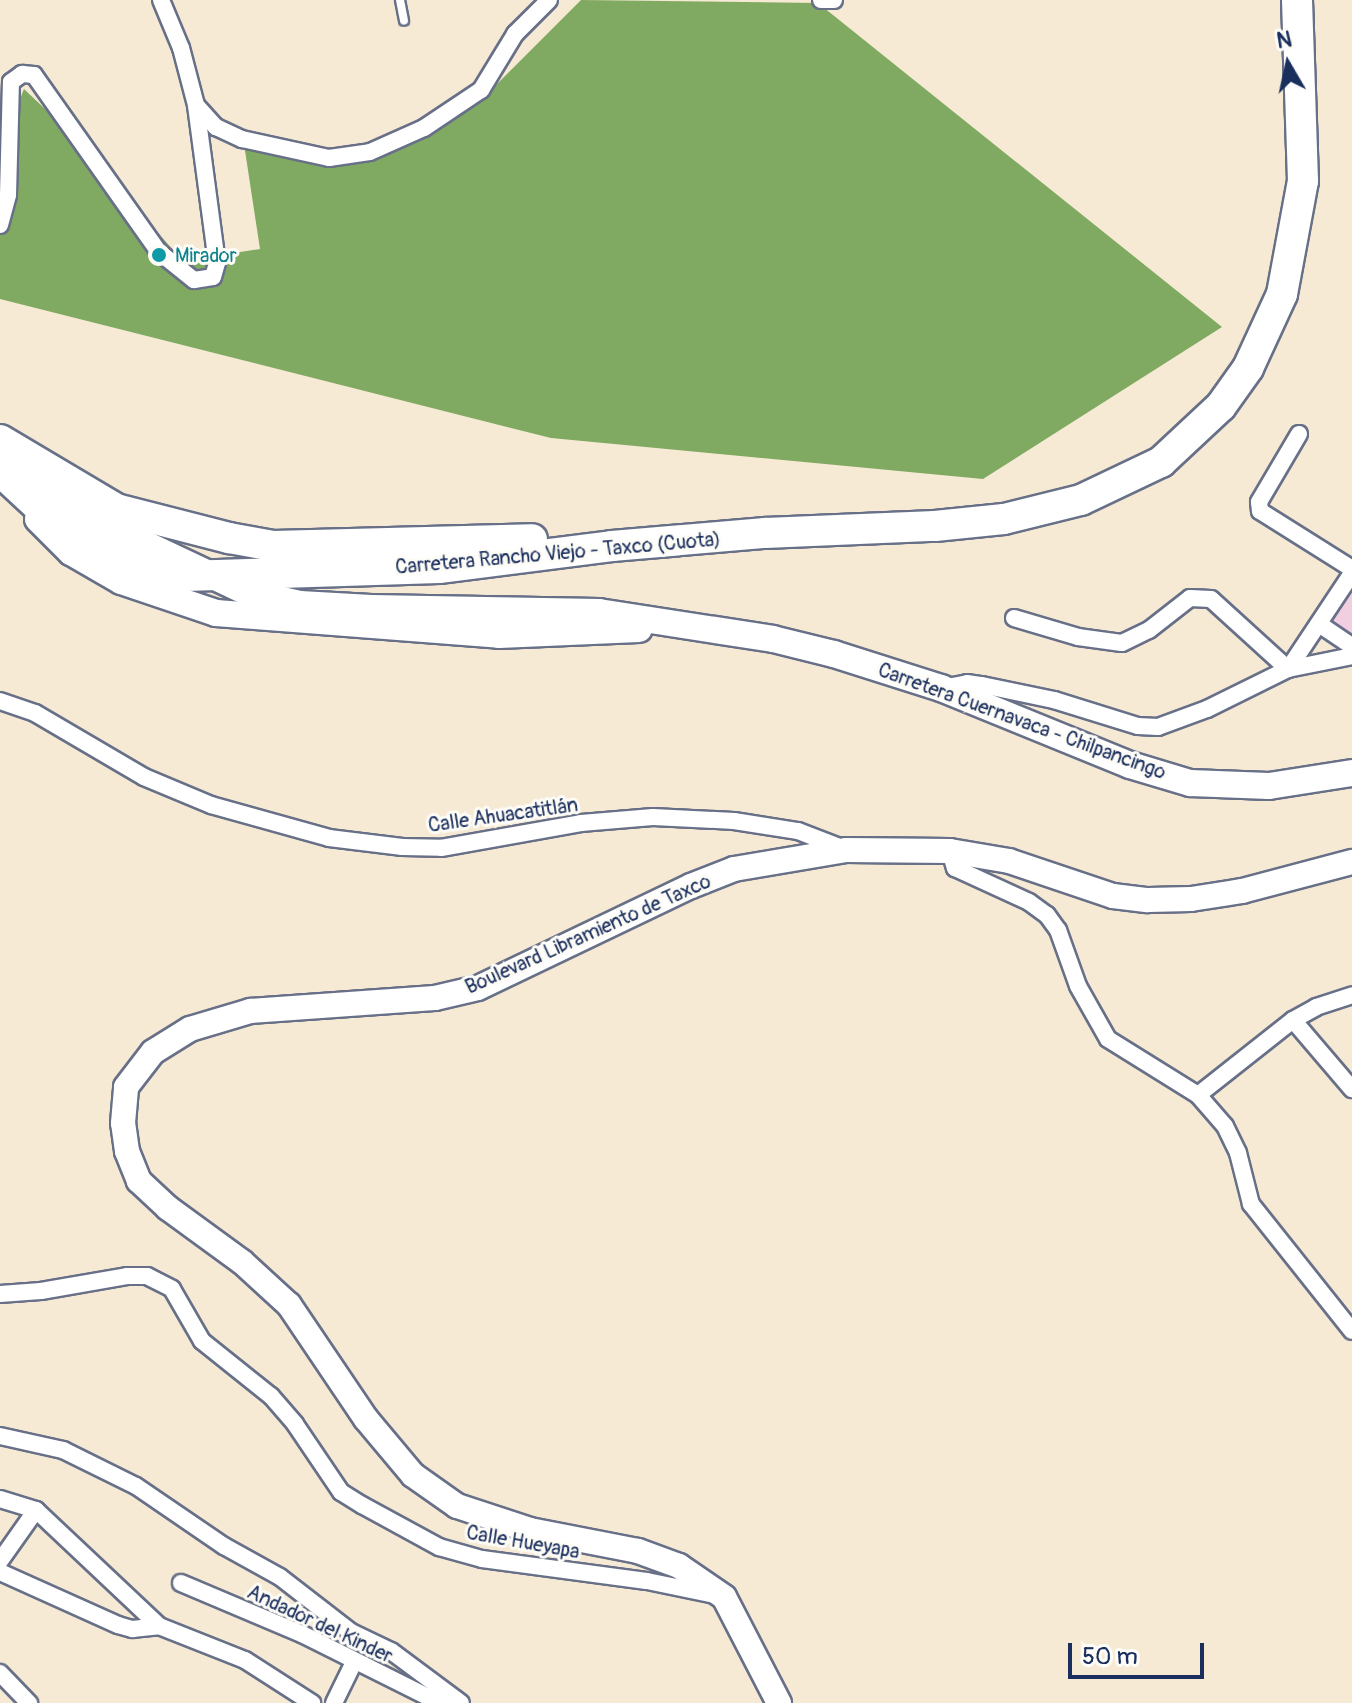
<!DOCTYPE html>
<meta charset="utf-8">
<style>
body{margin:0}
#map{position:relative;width:1352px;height:1703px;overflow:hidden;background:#f6ead5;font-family:Pangolin,sans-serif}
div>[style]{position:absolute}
.built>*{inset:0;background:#f2cfe0}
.forest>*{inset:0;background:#80aa61}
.roads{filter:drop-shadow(2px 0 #687088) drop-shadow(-2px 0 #687088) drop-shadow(0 2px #687088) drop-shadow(0 -2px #687088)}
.lane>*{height:8px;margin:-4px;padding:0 4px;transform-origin:4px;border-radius:4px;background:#fff}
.street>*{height:16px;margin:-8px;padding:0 8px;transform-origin:8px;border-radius:8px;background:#fff}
.secondary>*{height:24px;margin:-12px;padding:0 12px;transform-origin:12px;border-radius:12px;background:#fff}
.primary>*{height:26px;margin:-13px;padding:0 13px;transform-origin:13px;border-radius:13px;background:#fff}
.highway>*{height:30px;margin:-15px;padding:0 15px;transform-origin:15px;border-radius:15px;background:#fff}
.dots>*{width:22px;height:22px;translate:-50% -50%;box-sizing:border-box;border:4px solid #fdfcf7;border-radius:50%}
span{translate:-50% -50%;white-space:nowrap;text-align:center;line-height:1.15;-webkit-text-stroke:6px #fdfcf7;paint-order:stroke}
.culture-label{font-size:20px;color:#0d838f}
.left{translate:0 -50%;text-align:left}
.street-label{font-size:20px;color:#1b2f5e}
.north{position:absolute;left:1248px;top:24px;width:80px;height:80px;-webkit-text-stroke:6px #fdfcf7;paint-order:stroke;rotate:351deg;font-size:22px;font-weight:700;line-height:32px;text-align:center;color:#1b2f5e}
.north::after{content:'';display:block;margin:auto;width:28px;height:36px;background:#1b2f5e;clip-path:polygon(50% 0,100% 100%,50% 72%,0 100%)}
.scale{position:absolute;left:1068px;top:1643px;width:136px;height:36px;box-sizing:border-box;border:4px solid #1b2f5e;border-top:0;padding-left:10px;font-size:24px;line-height:28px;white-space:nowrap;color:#1b2f5e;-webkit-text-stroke:6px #fdfcf7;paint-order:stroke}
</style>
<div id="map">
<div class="built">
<i style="clip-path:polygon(1352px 588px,1352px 641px,1326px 624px)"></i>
</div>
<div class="forest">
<i style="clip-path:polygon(581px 0,818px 3px,1222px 327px,983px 479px,551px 438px,0 299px,0 148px,24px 89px,62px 125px,183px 261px,260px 249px,244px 144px,340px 154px,492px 89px)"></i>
</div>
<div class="roads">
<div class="lane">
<i style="left:400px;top:0;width:21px;rotate:79deg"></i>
</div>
<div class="street">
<i style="left:821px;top:0;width:13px"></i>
<i style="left:196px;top:105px;width:30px;rotate:48deg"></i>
<i style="left:216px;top:127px;width:29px;rotate:25deg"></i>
<i style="left:242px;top:139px;width:89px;rotate:12.3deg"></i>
<i style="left:329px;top:158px;width:41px;rotate:-8.3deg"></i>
<i style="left:370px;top:152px;width:59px;rotate:-24deg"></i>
<i style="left:424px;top:128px;width:69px;rotate:-33.7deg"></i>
<i style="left:481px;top:90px;width:66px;rotate:-58.7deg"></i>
<i style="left:515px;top:34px;width:48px;rotate:-45deg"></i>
<i style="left:0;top:225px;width:31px;rotate:-75deg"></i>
<i style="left:8px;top:195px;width:113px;rotate:-88.5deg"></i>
<i style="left:11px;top:82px;width:14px;rotate:-36deg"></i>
<i style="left:22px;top:74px;width:12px;rotate:5deg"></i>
<i style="left:34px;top:75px;width:217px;rotate:54.8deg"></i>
<i style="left:159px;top:252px;width:45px;rotate:38.7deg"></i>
<i style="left:194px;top:280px;width:19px;rotate:-9deg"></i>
<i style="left:213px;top:277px;width:15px;rotate:-74deg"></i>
<i style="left:217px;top:263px;width:159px;rotate:-97.6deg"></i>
<i style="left:196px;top:105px;width:59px;rotate:-104.7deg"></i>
<i style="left:181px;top:48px;width:52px;rotate:-112.6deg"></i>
<i style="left:1299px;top:434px;width:79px;rotate:120.5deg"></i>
<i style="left:1259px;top:502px;width:9px;rotate:84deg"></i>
<i style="left:1260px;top:511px;width:109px;rotate:32.2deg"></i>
<i style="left:1014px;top:618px;width:67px;rotate:16.5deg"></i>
<i style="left:1078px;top:637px;width:44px;rotate:7.8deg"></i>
<i style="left:1122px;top:643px;width:30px;rotate:-26deg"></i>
<i style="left:1149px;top:630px;width:52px;rotate:-38deg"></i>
<i style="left:1190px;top:598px;width:21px;rotate:3deg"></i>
<i style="left:1211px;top:599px;width:104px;rotate:42.3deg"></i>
<i style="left:1319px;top:624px;width:40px;rotate:34deg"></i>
<i style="left:1289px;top:668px;width:114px;rotate:-56.4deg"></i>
<i style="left:942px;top:688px;width:25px;rotate:-11deg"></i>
<i style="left:967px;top:683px;width:15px;rotate:8deg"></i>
<i style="left:982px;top:685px;width:74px;rotate:11.8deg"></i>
<i style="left:1054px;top:700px;width:88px;rotate:17.2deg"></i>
<i style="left:1138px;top:726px;width:20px;rotate:3deg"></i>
<i style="left:1158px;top:727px;width:52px;rotate:-20.2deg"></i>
<i style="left:1207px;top:709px;width:90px;rotate:-26.3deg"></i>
<i style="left:1288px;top:669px;width:65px;rotate:-11.5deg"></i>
<i style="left:0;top:701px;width:37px;rotate:19deg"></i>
<i style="left:35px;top:713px;width:126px;rotate:30.4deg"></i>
<i style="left:144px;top:777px;width:73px;rotate:22.7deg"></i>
<i style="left:211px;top:805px;width:123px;rotate:15.6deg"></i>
<i style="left:329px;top:838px;width:74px;rotate:7deg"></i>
<i style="left:402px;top:847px;width:39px;rotate:1deg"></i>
<i style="left:441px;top:848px;width:142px;rotate:-10.1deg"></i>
<i style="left:581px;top:823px;width:72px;rotate:-4.8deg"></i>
<i style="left:653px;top:817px;width:81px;rotate:2.8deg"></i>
<i style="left:734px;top:821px;width:65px;rotate:8.9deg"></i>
<i style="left:798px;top:831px;width:50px;rotate:21deg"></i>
<i style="left:950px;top:851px;width:18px;rotate:74deg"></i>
<i style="left:955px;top:868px;width:81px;rotate:24.7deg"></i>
<i style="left:1029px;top:902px;width:22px;rotate:36deg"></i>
<i style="left:1047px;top:915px;width:19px;rotate:54deg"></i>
<i style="left:1058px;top:930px;width:59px;rotate:70.3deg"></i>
<i style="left:1078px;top:986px;width:61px;rotate:60.5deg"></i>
<i style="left:1108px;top:1039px;width:106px;rotate:31.9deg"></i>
<i style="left:1198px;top:1095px;width:41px;rotate:48.9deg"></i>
<i style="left:1225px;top:1126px;width:30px;rotate:64deg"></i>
<i style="left:1238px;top:1153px;width:53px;rotate:75.7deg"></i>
<i style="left:1251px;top:1204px;width:162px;rotate:51.5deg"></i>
<i style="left:1293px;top:1020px;width:91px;rotate:49.5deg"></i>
<i style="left:1198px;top:1095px;width:121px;rotate:-38.3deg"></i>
<i style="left:1293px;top:1020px;width:26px;rotate:-29deg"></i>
<i style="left:1316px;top:1007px;width:38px;rotate:-18deg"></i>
<i style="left:0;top:1294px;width:41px;rotate:-4.2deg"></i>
<i style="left:41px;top:1291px;width:87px;rotate:-9.9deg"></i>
<i style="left:127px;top:1276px;width:20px"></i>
<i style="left:147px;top:1276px;width:28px;rotate:27deg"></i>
<i style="left:172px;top:1289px;width:60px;rotate:60deg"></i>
<i style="left:202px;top:1341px;width:88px;rotate:38.6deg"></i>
<i style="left:271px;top:1396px;width:37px;rotate:49deg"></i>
<i style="left:295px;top:1424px;width:82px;rotate:55.9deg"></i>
<i style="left:341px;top:1492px;width:25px;rotate:32deg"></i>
<i style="left:362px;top:1505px;width:88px;rotate:28.6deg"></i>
<i style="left:439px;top:1547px;width:45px;rotate:15.6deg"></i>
<i style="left:482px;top:1559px;width:166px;rotate:7.6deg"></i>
<i style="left:647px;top:1581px;width:69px;rotate:11.6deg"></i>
<i style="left:0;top:1436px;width:65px;rotate:12.5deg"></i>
<i style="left:63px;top:1450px;width:81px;rotate:26.3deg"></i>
<i style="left:136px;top:1486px;width:107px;rotate:34.3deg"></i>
<i style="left:224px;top:1546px;width:64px;rotate:29deg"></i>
<i style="left:280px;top:1577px;width:90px;rotate:37.8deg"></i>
<i style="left:351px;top:1632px;width:44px;rotate:25.4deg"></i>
<i style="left:391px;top:1651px;width:87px;rotate:36.6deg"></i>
<i style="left:0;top:1499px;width:38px;rotate:17deg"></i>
<i style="left:36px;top:1510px;width:169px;rotate:43.3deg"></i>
<i style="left:159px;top:1626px;width:92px;rotate:21.6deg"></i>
<i style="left:245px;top:1660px;width:80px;rotate:32.7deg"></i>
<i style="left:0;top:1561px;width:62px;rotate:-54.8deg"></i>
<i style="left:0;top:1572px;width:129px;rotate:24.2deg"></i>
<i style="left:118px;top:1625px;width:15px;rotate:16deg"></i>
<i style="left:132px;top:1629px;width:27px;rotate:-6deg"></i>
<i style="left:181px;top:1583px;width:131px;rotate:22.9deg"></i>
<i style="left:302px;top:1634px;width:154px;rotate:26.6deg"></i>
<i style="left:0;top:1673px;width:42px;rotate:46deg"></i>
<i style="left:334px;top:1703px;width:46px;rotate:-64deg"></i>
</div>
<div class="secondary">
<i style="left:779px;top:1703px;width:119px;rotate:-117.4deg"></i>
<i style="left:724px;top:1597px;width:55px;rotate:-145.4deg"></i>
<i style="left:679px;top:1566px;width:44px;rotate:-159.9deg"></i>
<i style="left:638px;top:1551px;width:110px;rotate:-169deg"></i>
<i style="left:530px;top:1530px;width:77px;rotate:-161.8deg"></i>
<i style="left:457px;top:1506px;width:54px;rotate:-144.8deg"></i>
<i style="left:413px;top:1475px;width:73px;rotate:-130deg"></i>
<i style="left:366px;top:1419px;width:138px;rotate:-124deg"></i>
<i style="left:289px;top:1305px;width:64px;rotate:-137.5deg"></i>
<i style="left:242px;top:1262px;width:92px;rotate:-143.9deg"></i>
<i style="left:168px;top:1208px;width:40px;rotate:-137deg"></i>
<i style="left:139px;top:1181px;width:32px;rotate:-112deg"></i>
<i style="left:127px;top:1151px;width:28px;rotate:-98deg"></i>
<i style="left:123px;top:1123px;width:36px;rotate:-85deg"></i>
<i style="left:126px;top:1087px;width:44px;rotate:-52.4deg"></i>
<i style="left:153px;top:1052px;width:44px;rotate:-31.9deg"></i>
<i style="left:190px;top:1029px;width:63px;rotate:-16.7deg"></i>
<i style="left:250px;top:1011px;width:185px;rotate:-4deg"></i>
<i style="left:435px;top:998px;width:44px;rotate:-13.1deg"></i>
<i style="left:478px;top:988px;width:236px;rotate:-25.6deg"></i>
<i style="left:691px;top:886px;width:46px;rotate:-21.6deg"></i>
<i style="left:734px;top:869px;width:114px;rotate:-9.6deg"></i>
<i style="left:846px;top:850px;width:104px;rotate:0.6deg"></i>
<i style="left:950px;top:851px;width:60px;rotate:9.6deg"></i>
<i style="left:1009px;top:861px;width:110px;rotate:18.6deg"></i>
<i style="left:1113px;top:896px;width:35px;rotate:7deg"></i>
<i style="left:1148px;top:900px;width:43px;rotate:-1.3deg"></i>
<i style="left:1191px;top:899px;width:52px;rotate:-8.9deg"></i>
<i style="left:1242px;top:891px;width:114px;rotate:-14.8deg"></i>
</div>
<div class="primary">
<i style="left:16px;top:461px;width:36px;rotate:39deg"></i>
<i style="left:44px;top:484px;width:78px;rotate:33.5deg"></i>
<i style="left:109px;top:527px;width:153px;rotate:25.2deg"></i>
<i style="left:247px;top:592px;width:54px;rotate:12.8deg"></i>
<i style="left:300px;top:604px;width:71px;rotate:3.2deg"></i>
<i style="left:371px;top:608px;width:228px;rotate:1deg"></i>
<i style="left:599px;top:612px;width:176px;rotate:8.8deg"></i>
<i style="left:773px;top:639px;width:63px;rotate:13.8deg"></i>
<i style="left:834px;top:654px;width:112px;rotate:17.6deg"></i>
<i style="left:941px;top:688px;width:204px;rotate:22.2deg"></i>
<i style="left:1130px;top:765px;width:63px;rotate:16.7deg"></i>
<i style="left:1190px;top:783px;width:79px;rotate:2.2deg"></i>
<i style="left:1269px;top:786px;width:84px;rotate:-8.9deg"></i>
<i style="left:38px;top:519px;width:47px;rotate:45deg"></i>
<i style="left:71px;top:552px;width:58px;rotate:30.1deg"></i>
<i style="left:121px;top:581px;width:100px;rotate:18.6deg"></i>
<i style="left:216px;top:613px;width:284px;rotate:4.4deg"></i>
<i style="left:499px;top:635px;width:140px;rotate:-2.5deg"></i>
</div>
<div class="highway">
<i style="left:0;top:440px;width:135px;rotate:30.7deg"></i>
<i style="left:116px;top:509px;width:117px;rotate:14.4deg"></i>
<i style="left:229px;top:538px;width:45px;rotate:10.3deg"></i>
<i style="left:273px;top:546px;width:259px;rotate:-1.5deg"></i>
<i style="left:0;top:471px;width:72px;rotate:42.8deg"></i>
<i style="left:53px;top:520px;width:82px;rotate:31deg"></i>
<i style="left:123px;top:562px;width:34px;rotate:17deg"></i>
<i style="left:155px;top:572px;width:30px;rotate:8deg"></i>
<i style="left:185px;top:576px;width:254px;rotate:-1.8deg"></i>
<i style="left:439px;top:568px;width:174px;rotate:-7.2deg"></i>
<i style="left:612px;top:546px;width:154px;rotate:-4.9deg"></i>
<i style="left:765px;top:533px;width:170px;rotate:-2.4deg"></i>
<i style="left:935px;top:526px;width:69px;rotate:-5.8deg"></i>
<i style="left:1004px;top:519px;width:79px;rotate:-13.9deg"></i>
<i style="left:1081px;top:500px;width:89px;rotate:-25.4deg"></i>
<i style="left:1161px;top:462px;width:82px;rotate:-43deg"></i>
<i style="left:1221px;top:406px;width:47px;rotate:-54.6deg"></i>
<i style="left:1248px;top:368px;width:81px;rotate:-65.3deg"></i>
<i style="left:1282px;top:294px;width:115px;rotate:-79.5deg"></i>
<i style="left:1303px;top:181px;width:181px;rotate:-91.9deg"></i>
</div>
</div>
<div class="dots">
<i style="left:159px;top:255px;background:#0f9aa8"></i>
</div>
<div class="culture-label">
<span class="left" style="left:175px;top:255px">Mirador</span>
</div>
<div class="street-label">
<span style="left:558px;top:553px;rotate:-5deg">Carretera Rancho Viejo - Taxco (Cuota)</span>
<span style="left:1022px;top:721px;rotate:20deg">Carretera Cuernavaca - Chilpancingo</span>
<span style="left:503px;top:815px;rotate:-8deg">Calle Ahuacatitlán</span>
<span style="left:588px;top:934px;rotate:-24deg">Boulevard Libramiento de Taxco</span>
<span style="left:523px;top:1542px;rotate:10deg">Calle Hueyapa</span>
<span style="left:320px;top:1624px;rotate:25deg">Andador del Kinder</span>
</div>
<div class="north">N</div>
<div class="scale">50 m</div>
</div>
